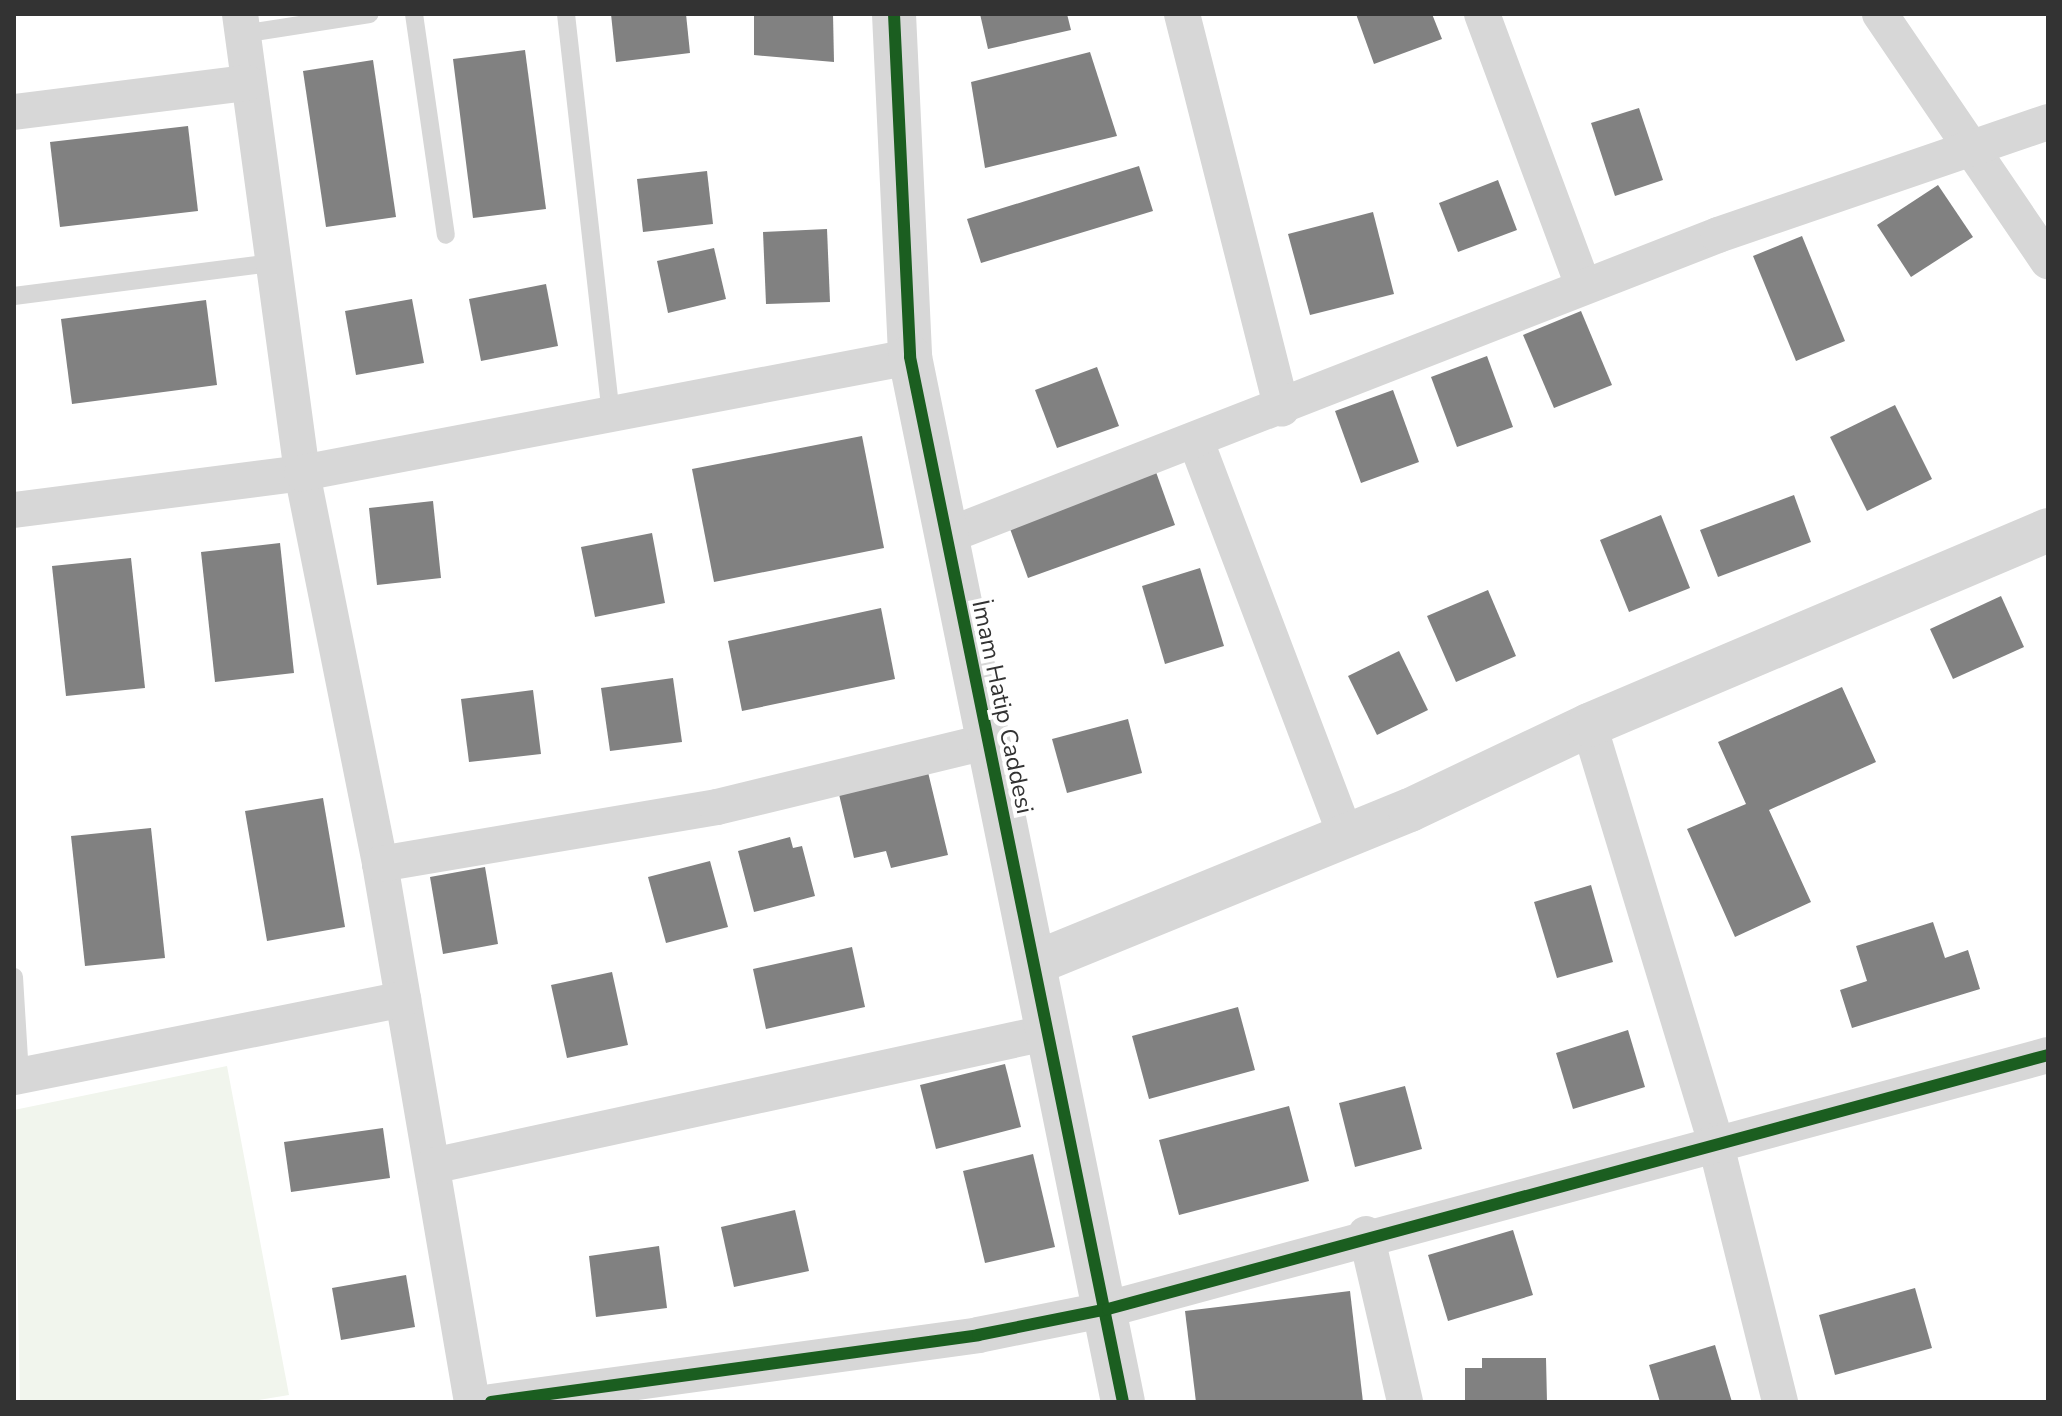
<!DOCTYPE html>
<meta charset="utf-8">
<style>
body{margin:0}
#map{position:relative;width:2062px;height:1416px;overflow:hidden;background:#fff;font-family:"Nunito Sans",sans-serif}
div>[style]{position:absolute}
.green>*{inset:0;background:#f1f5ed}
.building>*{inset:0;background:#818181}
.service>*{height:18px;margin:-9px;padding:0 9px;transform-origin:9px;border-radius:9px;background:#d7d7d7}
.minor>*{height:36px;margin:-18px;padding:0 18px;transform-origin:18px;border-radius:18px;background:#d7d7d7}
.tertiary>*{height:44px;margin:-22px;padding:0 22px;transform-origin:22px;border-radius:22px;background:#d7d7d7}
.cycleway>*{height:12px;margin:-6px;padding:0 6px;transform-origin:6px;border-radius:6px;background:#1b5e20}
span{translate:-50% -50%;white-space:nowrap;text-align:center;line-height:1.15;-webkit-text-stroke:8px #fff;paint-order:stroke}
.street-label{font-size:24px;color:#333}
.frame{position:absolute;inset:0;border:16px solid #333;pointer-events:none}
</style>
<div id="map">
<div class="green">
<i style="clip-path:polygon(227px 1066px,289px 1395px,247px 1402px,20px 1402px,14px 1110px)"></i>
</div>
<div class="building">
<i style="clip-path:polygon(611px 14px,686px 14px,690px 53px,616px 62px)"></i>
<i style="clip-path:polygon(754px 14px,833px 14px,834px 62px,754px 55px)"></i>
<i style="clip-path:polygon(980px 14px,1067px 14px,1071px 30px,988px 49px)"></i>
<i style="clip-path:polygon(1356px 14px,1432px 14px,1442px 39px,1374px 64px)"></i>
<i style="clip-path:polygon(525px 50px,546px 209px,473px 218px,453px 59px)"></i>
<i style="clip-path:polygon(1090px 52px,1117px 136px,985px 168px,971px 82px)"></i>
<i style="clip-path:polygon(373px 60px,396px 217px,326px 227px,303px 71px)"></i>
<i style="clip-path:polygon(1639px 108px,1663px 180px,1615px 196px,1591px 123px)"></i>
<i style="clip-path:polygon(188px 126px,198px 211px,60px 227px,50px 142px)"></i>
<i style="clip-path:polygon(1139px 166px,1153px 211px,981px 263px,967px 219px)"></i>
<i style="clip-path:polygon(707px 171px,713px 224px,643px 232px,637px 179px)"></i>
<i style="clip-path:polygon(1498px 180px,1517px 230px,1458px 252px,1439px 203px)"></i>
<i style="clip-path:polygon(1938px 185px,1973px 237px,1911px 277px,1877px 225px)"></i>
<i style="clip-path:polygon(1373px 212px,1394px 294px,1310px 315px,1288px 234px)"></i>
<i style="clip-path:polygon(827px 229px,830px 302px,766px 304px,763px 232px)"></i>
<i style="clip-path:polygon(1802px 236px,1845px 341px,1796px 361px,1753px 256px)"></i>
<i style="clip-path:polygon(714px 248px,726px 299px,668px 313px,657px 261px)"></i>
<i style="clip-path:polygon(546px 284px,558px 346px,481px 361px,469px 299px)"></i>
<i style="clip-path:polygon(412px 299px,424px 363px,356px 375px,345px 311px)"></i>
<i style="clip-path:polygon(206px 300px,217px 385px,72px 404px,61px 319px)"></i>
<i style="clip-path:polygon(1581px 311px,1612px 385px,1554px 408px,1523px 335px)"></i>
<i style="clip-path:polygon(1487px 356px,1513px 427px,1457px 447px,1431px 377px)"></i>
<i style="clip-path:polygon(1097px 367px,1119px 426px,1057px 448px,1035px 390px)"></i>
<i style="clip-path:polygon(1393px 390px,1419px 462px,1361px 483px,1335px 411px)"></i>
<i style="clip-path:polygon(1895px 405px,1932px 479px,1867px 511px,1830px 437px)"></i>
<i style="clip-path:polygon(862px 436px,884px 548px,714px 582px,692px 469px)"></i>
<i style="clip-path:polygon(1156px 472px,1175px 525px,1028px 578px,1009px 526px)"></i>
<i style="clip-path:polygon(1794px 495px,1811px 542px,1718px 577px,1700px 530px)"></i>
<i style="clip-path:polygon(433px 501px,441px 578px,377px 585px,369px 508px)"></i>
<i style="clip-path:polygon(1661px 515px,1690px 588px,1629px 612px,1600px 540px)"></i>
<i style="clip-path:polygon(652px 533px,665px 603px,595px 617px,581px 547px)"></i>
<i style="clip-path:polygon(280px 543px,294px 673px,215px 682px,201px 552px)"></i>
<i style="clip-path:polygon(131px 558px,145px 688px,66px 696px,52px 566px)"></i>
<i style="clip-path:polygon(1200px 568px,1224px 646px,1165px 664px,1142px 586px)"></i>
<i style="clip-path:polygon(1488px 590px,1516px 656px,1456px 682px,1427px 616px)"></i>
<i style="clip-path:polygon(2001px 596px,2024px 647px,1953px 679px,1930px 629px)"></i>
<i style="clip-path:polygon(881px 608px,895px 679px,742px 711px,728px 641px)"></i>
<i style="clip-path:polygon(1399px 651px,1428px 710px,1377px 735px,1348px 676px)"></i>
<i style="clip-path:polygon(673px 678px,682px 742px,610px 751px,601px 688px)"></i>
<i style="clip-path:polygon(1842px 687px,1876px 762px,1769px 810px,1811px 902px,1735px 937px,1687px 829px,1746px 804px,1718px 742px)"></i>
<i style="clip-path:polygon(533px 690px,541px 754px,469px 762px,461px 699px)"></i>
<i style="clip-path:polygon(1128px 719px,1142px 773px,1067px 793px,1052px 739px)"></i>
<i style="clip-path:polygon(927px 768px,948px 855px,891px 868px,886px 851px,854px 858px,838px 790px)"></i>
<i style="clip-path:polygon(323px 798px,345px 927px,267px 941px,245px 811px)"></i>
<i style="clip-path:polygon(151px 828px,165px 958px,85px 966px,71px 836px)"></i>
<i style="clip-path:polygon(790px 837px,793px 848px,802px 846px,815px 896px,754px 912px,738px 851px)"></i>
<i style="clip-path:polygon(710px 861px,728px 927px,666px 943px,648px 877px)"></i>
<i style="clip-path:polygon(485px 867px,498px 944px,443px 954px,430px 877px)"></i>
<i style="clip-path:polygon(1591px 885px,1613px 962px,1557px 978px,1534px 902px)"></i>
<i style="clip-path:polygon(1933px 922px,1945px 958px,1968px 950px,1980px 989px,1852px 1028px,1840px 990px,1867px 981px,1856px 946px)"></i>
<i style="clip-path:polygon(852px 947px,865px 1007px,766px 1029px,753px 969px)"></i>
<i style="clip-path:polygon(612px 972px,628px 1045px,567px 1058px,551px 985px)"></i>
<i style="clip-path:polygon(1238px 1007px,1255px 1070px,1149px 1099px,1132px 1036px)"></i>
<i style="clip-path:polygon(1628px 1030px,1645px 1087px,1573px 1109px,1556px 1053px)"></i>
<i style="clip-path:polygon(1005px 1064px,1021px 1127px,936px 1149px,920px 1085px)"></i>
<i style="clip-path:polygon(1405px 1086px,1422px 1149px,1355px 1167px,1339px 1103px)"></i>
<i style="clip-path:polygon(1289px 1106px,1309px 1181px,1179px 1215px,1159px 1140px)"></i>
<i style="clip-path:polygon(383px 1128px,390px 1178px,291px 1192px,284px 1142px)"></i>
<i style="clip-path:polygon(1033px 1154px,1055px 1247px,985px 1263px,963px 1171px)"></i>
<i style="clip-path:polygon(795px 1210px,809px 1271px,734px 1287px,721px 1227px)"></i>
<i style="clip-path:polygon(1513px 1230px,1533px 1295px,1448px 1321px,1428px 1255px)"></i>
<i style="clip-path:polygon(659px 1246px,667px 1308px,596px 1317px,589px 1256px)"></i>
<i style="clip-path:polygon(406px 1275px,415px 1327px,341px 1340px,332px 1288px)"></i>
<i style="clip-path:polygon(1915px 1288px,1932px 1348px,1835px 1375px,1819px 1315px)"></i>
<i style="clip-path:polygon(1350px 1291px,1363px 1402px,1196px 1402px,1185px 1311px)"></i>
<i style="clip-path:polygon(1715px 1345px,1732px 1402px,1660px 1402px,1649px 1365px)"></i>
<i style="clip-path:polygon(1482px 1358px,1546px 1358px,1547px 1402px,1465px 1402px,1465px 1368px,1482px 1368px)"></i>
</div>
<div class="service">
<i style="left:414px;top:14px;width:223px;rotate:81.8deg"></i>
<i style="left:566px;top:14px;width:403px;rotate:83.6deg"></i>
<i style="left:242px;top:34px;width:129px;rotate:-8.9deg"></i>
<i style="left:14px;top:296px;width:260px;rotate:-7.3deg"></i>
<i style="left:14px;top:977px;width:99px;rotate:86.5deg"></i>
</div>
<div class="minor">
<i style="left:240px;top:14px;width:463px;rotate:82.3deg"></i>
<i style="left:302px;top:473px;width:399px;rotate:78.7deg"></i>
<i style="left:380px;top:864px;width:546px;rotate:80.3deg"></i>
<i style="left:1182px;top:14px;width:407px;rotate:75.8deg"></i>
<i style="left:1482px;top:14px;width:290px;rotate:69.6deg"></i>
<i style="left:1880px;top:14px;width:299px;rotate:55.8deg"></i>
<i style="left:14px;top:112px;width:235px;rotate:-7.1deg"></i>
<i style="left:1197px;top:444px;width:420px;rotate:69.2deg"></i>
<i style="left:14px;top:510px;width:290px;rotate:-7.3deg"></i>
<i style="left:302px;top:473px;width:619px;rotate:-10.8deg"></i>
<i style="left:944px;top:537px;width:831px;rotate:-21.31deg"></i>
<i style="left:1718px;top:235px;width:349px;rotate:-18.9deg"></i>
<i style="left:1589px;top:725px;width:435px;rotate:73.1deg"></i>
<i style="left:1715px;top:1141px;width:269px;rotate:76deg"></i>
<i style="left:380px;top:864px;width:342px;rotate:-9.6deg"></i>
<i style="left:717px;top:807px;width:276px;rotate:-13.6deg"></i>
<i style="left:14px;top:1077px;width:397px;rotate:-11.3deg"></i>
<i style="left:432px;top:1166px;width:632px;rotate:-12.23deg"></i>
<i style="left:1366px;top:1234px;width:172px;rotate:76.9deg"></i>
<i style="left:491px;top:1402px;width:492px;rotate:-7.8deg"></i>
<i style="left:978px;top:1335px;width:133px;rotate:-11.3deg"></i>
<i style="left:1108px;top:1309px;width:974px;rotate:-15.12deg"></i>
</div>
<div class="tertiary">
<i style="left:894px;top:14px;width:343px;rotate:87.3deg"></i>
<i style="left:910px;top:357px;width:1066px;rotate:78.48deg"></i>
<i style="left:1035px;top:963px;width:405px;rotate:-22.2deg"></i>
<i style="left:1410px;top:810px;width:198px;rotate:-25.4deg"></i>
<i style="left:1589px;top:725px;width:499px;rotate:-23deg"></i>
</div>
<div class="cycleway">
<i style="left:894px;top:14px;width:343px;rotate:87.3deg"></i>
<i style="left:910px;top:357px;width:1066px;rotate:78.48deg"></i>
<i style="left:491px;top:1402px;width:492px;rotate:-7.8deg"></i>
<i style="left:978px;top:1335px;width:133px;rotate:-11.3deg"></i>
<i style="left:1108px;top:1309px;width:974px;rotate:-15.12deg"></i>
</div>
<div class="street-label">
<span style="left:1002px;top:707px;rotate:78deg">İmam Hatip Caddesi</span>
</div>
<div class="frame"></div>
</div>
